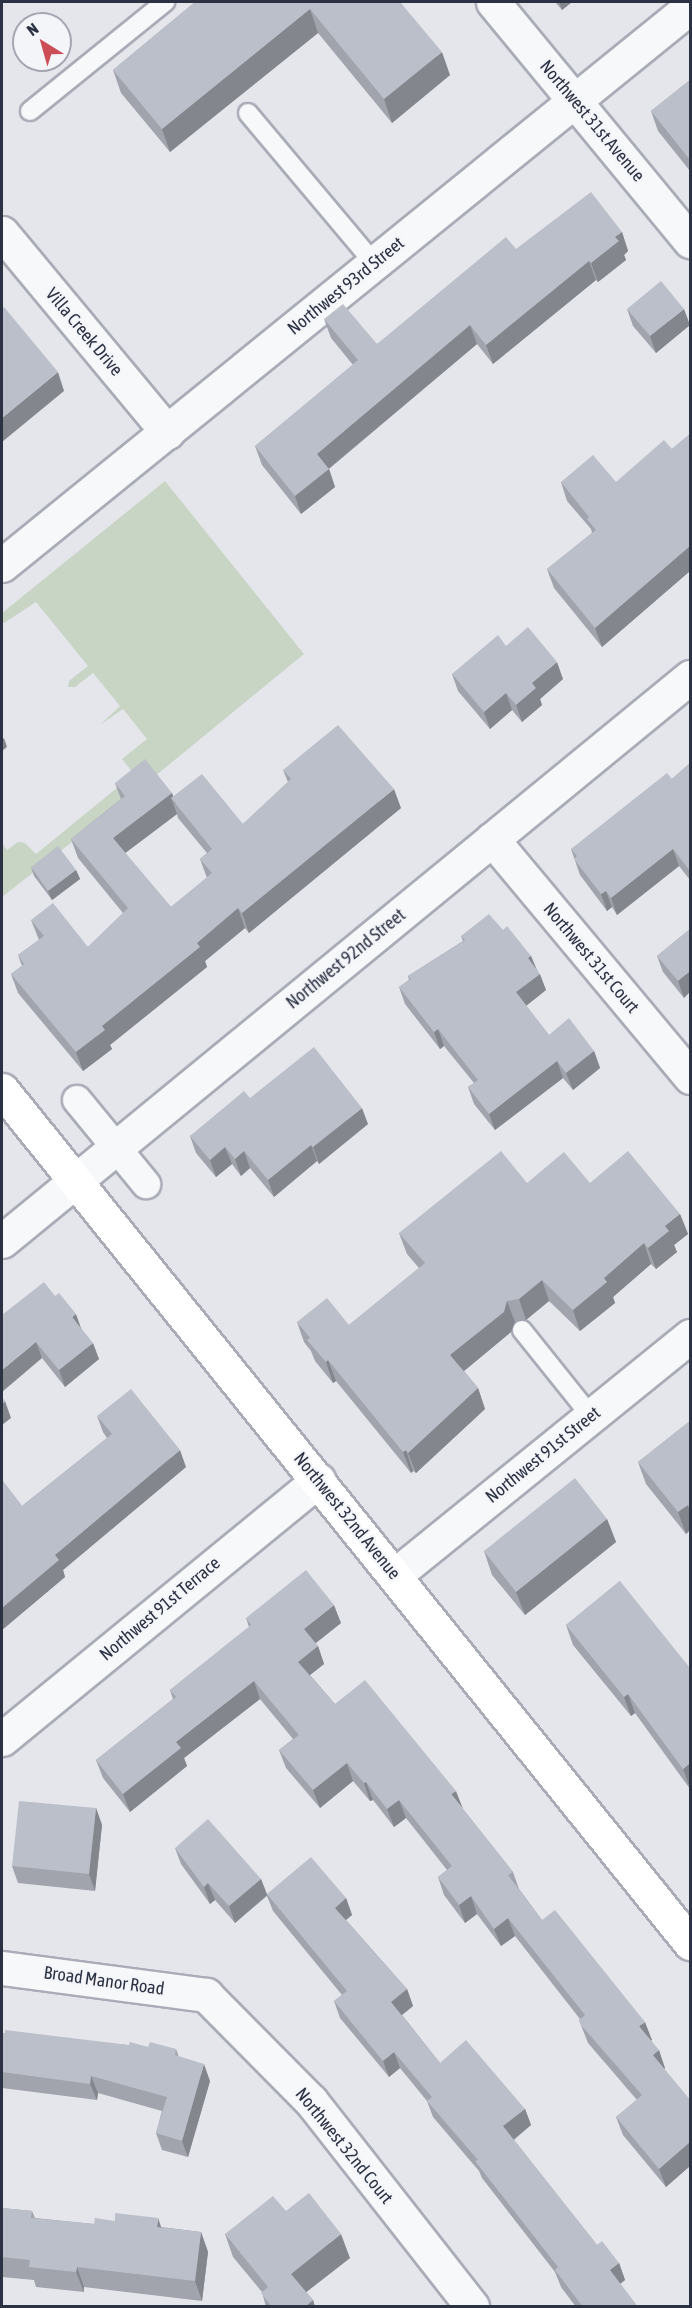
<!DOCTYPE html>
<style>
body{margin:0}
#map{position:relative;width:692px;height:2308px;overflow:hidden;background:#e4e6ec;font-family:"Asap Condensed",sans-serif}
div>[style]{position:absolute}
.green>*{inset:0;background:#c8d5c5}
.roads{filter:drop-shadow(2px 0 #a9acb6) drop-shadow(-2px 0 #a9acb6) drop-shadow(0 2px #a9acb6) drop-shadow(0 -2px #a9acb6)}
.service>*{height:18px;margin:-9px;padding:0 9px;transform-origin:9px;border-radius:9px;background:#f7f8fa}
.pedestrian>*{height:28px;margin:-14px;padding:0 14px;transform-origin:14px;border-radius:14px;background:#f7f8fa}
.minor>*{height:33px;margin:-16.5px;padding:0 16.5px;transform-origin:16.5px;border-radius:16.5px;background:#f7f8fa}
.secondary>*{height:33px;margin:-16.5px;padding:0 16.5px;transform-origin:16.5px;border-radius:16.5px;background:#fff}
.wall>*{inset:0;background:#a1a4ad}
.shaded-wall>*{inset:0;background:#83868d}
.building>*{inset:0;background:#bbbfc9}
span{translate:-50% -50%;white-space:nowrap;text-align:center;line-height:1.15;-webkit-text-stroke:4.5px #f4f5f9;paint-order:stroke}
.street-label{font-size:18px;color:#2c3244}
.frame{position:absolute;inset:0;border:3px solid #2c3244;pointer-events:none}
.north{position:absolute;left:12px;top:12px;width:60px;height:60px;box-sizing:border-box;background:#f4f5f9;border:2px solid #a4a7b1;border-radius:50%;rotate:323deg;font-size:16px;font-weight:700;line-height:24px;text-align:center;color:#2c3244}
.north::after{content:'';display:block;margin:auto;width:21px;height:27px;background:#cc4d55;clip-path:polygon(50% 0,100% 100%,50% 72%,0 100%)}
</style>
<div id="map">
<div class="green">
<i style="clip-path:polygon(165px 481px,304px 654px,143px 786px,2px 897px,2px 843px,7px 850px,18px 842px,25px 843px,36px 854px,134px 774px,122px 759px,147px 739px,123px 709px,100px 725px,120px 706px,93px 673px,75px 687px,68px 687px,69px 681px,88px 666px,36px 602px,4px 623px,2px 622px,2px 613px)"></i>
</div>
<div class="roads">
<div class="service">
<i style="left:30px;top:111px;width:174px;rotate:-38.9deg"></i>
<i style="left:248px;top:113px;width:196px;rotate:50deg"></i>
<i style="left:522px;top:1330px;width:110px;rotate:51.3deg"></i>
</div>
<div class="pedestrian">
<i style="left:77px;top:1100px;width:109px;rotate:50.6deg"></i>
</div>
<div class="minor">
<i style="left:493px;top:2px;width:310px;rotate:50.5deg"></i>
<i style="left:2px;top:233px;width:259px;rotate:50.3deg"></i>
<i style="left:2px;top:565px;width:886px;rotate:-39.04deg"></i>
<i style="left:492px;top:839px;width:310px;rotate:50.2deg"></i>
<i style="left:2px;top:1241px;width:890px;rotate:-39.34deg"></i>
<i style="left:395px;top:1575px;width:380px;rotate:-39deg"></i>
<i style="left:2px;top:1739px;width:409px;rotate:-39.3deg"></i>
<i style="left:2px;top:1968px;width:206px;rotate:7.5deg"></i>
<i style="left:206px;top:1995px;width:149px;rotate:45.3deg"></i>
<i style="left:311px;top:2101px;width:261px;rotate:51.9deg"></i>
</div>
<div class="secondary">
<i style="left:2px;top:1090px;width:1096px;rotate:51.11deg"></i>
</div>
</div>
<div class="wall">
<i style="clip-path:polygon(195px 2px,400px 2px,450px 75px,392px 123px,318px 33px,170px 152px,121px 93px,113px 70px)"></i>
<i style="clip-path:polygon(555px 2px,572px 2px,562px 10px)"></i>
<i style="clip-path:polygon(690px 80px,690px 171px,658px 131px,651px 111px)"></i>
<i style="clip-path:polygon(622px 232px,628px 251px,624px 255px,626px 260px,598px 282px,596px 280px,493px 364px,477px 344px,329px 469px,335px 487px,301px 514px,262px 465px,255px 446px,353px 365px,331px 338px,324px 319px,377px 344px,516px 249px)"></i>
<i style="clip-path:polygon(627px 309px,690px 325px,656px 353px,633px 326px)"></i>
<i style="clip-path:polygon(690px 434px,690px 571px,602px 647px,554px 588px,547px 569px,592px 533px,591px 529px,567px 501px,561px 482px,616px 482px,672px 449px)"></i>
<i style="clip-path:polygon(506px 646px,563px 679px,540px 699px,542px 705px,522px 722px,512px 710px,490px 729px,458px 691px,452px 674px)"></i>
<i style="clip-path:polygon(690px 763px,690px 880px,679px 866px,617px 915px,612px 907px,607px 911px,580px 875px,571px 849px,672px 779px)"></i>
<i style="clip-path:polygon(evenodd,283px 770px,401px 808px,249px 933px,245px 928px,205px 961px,207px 967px,110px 1045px,112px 1049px,83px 1071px,18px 993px,11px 974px,22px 966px,18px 955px,39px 940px,31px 920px,88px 947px,123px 913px,78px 858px,71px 839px,121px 799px,115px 783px,172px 793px,173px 796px,243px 824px,288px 782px,283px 770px,177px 814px,178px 818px,207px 853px,200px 859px,207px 878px,171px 907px,125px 853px,177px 814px)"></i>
<i style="clip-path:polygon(31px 867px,76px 870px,80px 879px,52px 900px,34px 876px)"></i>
<i style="clip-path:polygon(690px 929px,684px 998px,663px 972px,657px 956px)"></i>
<i style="clip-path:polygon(503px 930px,531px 956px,546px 990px,526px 1006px,549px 1035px,594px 1051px,600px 1068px,573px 1090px,563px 1078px,495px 1130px,474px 1104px,468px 1087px,474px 1083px,444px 1046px,440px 1049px,405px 1004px,399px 987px,409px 980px,408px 976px,463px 941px,461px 936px)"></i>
<i style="clip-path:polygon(250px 1098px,368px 1124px,319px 1164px,317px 1161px,274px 1197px,250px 1168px,241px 1176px,232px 1164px,216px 1177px,196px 1153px,190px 1136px)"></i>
<i style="clip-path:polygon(527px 1183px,590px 1183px,680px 1214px,688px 1234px,674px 1245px,677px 1252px,656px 1269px,651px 1264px,613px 1297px,615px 1303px,580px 1331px,549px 1301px,526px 1320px,515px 1322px,511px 1332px,464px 1371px,478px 1388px,485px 1409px,416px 1473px,413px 1471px,411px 1473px,336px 1381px,333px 1383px,315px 1361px,311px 1351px,304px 1342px,297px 1322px,349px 1325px,419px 1268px,407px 1254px,399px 1233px)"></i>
<i style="clip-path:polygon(2px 1315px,81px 1328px,99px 1359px,65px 1387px,42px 1358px)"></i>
<i style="clip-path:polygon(97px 1416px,186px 1467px,63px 1570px,65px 1577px,2px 1630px,2px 1480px,22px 1506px,107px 1438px,103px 1432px)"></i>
<i style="clip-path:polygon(690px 1421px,690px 1530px,686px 1534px,646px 1484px,638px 1462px)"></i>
<i style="clip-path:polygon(607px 1519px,616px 1542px,525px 1615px,492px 1575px,484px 1551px)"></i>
<i style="clip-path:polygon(620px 1581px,690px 1789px,635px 1713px,631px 1716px,573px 1645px,566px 1625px)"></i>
<i style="clip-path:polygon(246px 1618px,341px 1623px,315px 1643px,318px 1646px,324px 1664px,310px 1675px,335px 1704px,463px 1809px,513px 1872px,519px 1889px,542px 1920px,652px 2040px,651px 2040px,665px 2068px,664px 2069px,690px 2100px,690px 2166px,666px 2187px,623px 2135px,616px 2117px,637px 2100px,588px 2043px,579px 2020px,580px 2019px,515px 1936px,501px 1946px,477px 1914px,465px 1923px,444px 1895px,438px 1877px,447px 1870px,406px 1818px,394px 1827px,373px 1800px,370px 1801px,353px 1781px,320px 1808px,286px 1768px,279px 1750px,293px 1739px,260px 1699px,184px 1758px,187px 1766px,130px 1812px,103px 1778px,96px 1760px,173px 1699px,170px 1690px,249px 1627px)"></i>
<i style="clip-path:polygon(96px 1808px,102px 1825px,95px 1891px,18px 1883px,12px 1866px)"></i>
<i style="clip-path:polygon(175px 1848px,261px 1879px,267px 1894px,346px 1898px,352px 1915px,346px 1920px,407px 1989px,413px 2006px,402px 2015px,440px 2063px,525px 2109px,531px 2125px,514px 2140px,597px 2245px,619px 2263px,625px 2280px,620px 2284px,638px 2307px,576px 2307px,561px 2287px,555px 2272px,482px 2178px,479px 2171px,433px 2117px,427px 2101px,400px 2068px,389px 2077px,340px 2018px,334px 2001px,342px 1995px,273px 1911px,267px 1896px,235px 1923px,215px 1900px,210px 1904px,181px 1864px)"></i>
<i style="clip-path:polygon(2px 2033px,148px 2047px,176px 2049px,179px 2057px,210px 2081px,188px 2157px,162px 2150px,156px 2133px,162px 2111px,98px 2093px,97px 2100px,2px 2088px)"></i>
<i style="clip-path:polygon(2px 2208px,32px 2211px,35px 2218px,94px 2224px,161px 2227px,201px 2232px,208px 2252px,202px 2301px,84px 2287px,84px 2292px,36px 2287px,34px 2280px,2px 2277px)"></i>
<i style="clip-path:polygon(286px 2211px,350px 2258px,306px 2292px,313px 2300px,315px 2307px,266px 2307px,262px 2292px,233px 2257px,225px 2234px)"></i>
</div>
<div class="shaded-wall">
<i style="clip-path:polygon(559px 2px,572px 2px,562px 10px)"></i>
<i style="clip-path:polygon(310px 9px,318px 33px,170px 152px,162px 129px)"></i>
<i style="clip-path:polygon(442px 52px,450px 75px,392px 123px,384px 99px)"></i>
<i style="clip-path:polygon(622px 232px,628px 251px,624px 255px,626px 260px,598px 282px,591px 263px,615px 237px)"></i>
<i style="clip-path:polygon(589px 261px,596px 280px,493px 364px,486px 345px)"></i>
<i style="clip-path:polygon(684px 309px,690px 325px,656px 353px,650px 336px)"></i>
<i style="clip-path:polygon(470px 325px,477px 344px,327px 470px,329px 469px,335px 487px,301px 514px,295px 496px,317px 454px)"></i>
<i style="clip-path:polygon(58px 372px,64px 391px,2px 442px,2px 418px)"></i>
<i style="clip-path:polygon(690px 546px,690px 571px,602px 647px,595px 628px)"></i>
<i style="clip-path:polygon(557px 662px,563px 679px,540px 699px,542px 705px,522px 722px,516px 705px,532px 683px)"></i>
<i style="clip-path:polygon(506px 693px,512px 710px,490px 729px,484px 712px)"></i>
<i style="clip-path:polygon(4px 738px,7px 747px,2px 751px,2px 740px)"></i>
<i style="clip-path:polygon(394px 789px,401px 808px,249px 933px,242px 913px)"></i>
<i style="clip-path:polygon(172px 793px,176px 805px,171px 798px,177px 814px,120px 857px,113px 838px)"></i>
<i style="clip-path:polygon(673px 849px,679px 866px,617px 915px,611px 898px)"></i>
<i style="clip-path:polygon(76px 870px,80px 879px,52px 900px,48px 891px)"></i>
<i style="clip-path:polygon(606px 891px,612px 907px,607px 911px,601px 894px)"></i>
<i style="clip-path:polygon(238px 908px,245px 928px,205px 961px,207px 967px,110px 1045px,112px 1049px,83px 1071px,76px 1052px,102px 1026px,197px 943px)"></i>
<i style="clip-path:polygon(531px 956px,537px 972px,528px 958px)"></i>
<i style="clip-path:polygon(690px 971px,690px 992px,684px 998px,678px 981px)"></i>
<i style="clip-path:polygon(540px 974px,546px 990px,522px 1009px,516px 992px)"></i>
<i style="clip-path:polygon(438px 1029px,444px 1046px,440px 1049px,434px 1032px)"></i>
<i style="clip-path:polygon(594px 1051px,600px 1068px,573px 1090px,566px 1073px)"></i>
<i style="clip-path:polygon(557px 1061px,563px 1078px,495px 1130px,489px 1114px)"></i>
<i style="clip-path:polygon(362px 1108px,368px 1124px,319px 1164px,313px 1147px)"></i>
<i style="clip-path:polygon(311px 1145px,317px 1161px,274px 1197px,268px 1180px)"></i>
<i style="clip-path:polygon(225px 1147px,232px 1164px,216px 1177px,210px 1160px)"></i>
<i style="clip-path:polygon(244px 1151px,250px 1168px,241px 1176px,235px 1159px)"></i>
<i style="clip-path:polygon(680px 1214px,688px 1234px,674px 1245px,677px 1252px,656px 1269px,648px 1248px,665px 1226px)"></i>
<i style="clip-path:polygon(644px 1243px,651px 1264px,613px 1297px,615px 1303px,580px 1331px,573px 1310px,604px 1278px)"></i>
<i style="clip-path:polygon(542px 1280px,549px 1301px,526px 1320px,519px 1299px)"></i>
<i style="clip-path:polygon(507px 1301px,515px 1322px,511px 1332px,458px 1376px,450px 1355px)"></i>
<i style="clip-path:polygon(76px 1314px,82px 1331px,72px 1317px)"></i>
<i style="clip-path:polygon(36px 1342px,42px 1358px,2px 1392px,2px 1370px)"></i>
<i style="clip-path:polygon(93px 1343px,99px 1359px,65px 1387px,59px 1370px)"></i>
<i style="clip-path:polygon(328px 1360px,336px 1381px,333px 1383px,326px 1362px)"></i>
<i style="clip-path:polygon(478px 1388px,485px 1409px,416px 1473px,408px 1453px)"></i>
<i style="clip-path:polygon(5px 1401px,11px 1418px,2px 1425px,2px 1404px)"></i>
<i style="clip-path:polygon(180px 1450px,186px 1467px,63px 1570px,65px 1577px,2px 1630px,2px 1608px,55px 1555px)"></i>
<i style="clip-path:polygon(406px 1450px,413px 1471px,411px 1473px,403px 1452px)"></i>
<i style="clip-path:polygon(688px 1505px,690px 1513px,690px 1530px,686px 1534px,678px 1512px)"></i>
<i style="clip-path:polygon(607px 1519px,616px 1542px,525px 1615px,516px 1592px)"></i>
<i style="clip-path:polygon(334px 1605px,341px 1623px,311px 1647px,304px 1629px)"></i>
<i style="clip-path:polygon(318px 1646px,324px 1664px,305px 1679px,298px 1662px)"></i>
<i style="clip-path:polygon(254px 1681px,260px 1699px,184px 1758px,187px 1766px,130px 1812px,123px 1794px,176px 1742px)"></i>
<i style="clip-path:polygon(628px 1694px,635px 1713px,631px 1716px,624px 1697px)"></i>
<i style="clip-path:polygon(347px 1763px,353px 1781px,320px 1808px,313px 1790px)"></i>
<i style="clip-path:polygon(690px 1763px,690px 1789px,683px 1769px)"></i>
<i style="clip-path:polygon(366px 1782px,373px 1800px,370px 1801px,364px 1783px)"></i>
<i style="clip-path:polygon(456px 1791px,463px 1809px,451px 1794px)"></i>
<i style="clip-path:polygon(399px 1800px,406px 1818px,394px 1827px,387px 1809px)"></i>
<i style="clip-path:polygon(96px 1808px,102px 1825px,95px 1891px,89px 1874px)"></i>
<i style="clip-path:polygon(261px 1879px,267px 1895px,235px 1923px,229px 1906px)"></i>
<i style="clip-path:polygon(208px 1883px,215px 1900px,210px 1904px,204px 1887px)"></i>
<i style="clip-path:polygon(471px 1896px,477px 1914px,465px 1923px,459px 1905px)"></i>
<i style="clip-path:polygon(346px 1898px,352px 1915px,341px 1924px,335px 1908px)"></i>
<i style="clip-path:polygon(508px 1918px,515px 1936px,501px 1946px,494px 1929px)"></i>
<i style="clip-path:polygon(407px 1989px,413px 2006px,397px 2019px,391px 2002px)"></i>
<i style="clip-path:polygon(645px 2022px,652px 2040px,646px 2044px,639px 2026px)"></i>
<i style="clip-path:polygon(659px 2050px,665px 2068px,659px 2073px,653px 2055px)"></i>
<i style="clip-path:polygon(394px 2052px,400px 2068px,389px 2077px,383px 2061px)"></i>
<i style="clip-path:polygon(204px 2064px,210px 2081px,188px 2157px,182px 2141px)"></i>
<i style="clip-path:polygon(91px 2076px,98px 2093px,97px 2100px,90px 2084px)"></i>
<i style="clip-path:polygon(525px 2109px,531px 2125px,509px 2143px,503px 2126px)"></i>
<i style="clip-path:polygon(690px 2142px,690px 2166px,666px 2187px,659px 2169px)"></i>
<i style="clip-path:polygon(158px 2218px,165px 2238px,157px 2227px)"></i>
<i style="clip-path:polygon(201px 2232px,208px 2252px,202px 2301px,195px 2281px)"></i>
<i style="clip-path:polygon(341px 2234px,350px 2258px,300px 2297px,291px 2274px)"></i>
<i style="clip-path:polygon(619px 2263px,625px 2280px,616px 2287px,610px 2270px)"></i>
<i style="clip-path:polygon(77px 2267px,84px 2287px,84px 2292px,76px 2272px)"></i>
<i style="clip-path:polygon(313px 2300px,315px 2307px,305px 2307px)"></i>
</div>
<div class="building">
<i style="clip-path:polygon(195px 2px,400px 2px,442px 52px,384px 99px,310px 9px,162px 129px,113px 70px)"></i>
<i style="clip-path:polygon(690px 80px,690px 160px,651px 111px)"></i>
<i style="clip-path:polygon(591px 192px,622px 232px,615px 237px,619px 241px,591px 263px,589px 261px,486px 345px,470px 325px,317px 454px,329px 469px,295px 496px,255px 446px,358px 360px,324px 319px,343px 304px,377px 344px,506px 237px,516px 249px)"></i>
<i style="clip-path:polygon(661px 281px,684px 309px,650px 336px,627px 309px)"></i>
<i style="clip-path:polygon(4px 307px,58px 372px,2px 418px,2px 309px)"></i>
<i style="clip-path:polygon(690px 434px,690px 546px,595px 628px,547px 569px,596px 530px,587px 519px,589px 517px,561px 482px,593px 455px,616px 482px,664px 440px,672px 449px)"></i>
<i style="clip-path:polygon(528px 627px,557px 662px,532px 683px,536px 688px,516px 705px,506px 693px,484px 712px,452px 674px,498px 635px,506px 646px)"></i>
<i style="clip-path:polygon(338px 725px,394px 789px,242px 913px,238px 908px,197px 943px,200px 947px,102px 1026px,105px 1030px,76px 1052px,11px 974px,24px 964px,18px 955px,44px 936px,31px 920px,53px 903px,88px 947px,128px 908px,71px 839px,125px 796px,115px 783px,145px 759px,172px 793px,113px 838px,171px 907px,212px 873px,200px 859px,212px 849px,171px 798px,202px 774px,243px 824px,291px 779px,283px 770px)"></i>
<i style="clip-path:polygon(690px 763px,690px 871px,673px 849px,611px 898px,606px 891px,601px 894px,574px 859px,577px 856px,571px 849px,667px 773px,672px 779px)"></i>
<i style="clip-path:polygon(58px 846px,76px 870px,48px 891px,31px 867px)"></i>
<i style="clip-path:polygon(489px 914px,503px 930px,507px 926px,531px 956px,528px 958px,540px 974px,516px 992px,549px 1035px,569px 1018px,594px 1051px,566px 1073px,557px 1061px,489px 1114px,468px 1087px,478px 1080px,438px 1029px,434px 1032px,399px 987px,411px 979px,408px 976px,465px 940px,461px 936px)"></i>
<i style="clip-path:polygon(690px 929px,690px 971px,678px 981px,657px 956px)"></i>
<i style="clip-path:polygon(314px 1047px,362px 1108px,313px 1147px,311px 1145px,268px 1180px,244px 1151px,235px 1159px,225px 1147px,210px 1160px,190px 1136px,244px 1091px,250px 1098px)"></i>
<i style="clip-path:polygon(501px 1151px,527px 1183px,564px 1152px,590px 1183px,628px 1151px,680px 1214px,665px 1226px,669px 1231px,648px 1248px,644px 1243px,604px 1278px,607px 1282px,573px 1310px,542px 1280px,519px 1299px,507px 1301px,504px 1312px,450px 1355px,478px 1388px,408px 1453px,406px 1450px,403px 1452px,328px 1360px,326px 1362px,307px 1340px,310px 1338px,297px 1322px,327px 1298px,349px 1325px,425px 1263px,399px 1233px)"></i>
<i style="clip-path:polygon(44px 1282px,55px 1296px,59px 1293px,76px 1314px,72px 1317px,93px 1343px,59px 1370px,36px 1342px,2px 1370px,2px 1315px)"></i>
<i style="clip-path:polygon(131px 1389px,180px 1450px,55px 1555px,59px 1560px,2px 1608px,2px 1480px,22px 1506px,112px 1434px,97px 1416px)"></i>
<i style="clip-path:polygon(2px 1397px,5px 1401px,2px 1404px)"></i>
<i style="clip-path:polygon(690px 1421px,690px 1508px,688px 1505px,678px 1512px,638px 1462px)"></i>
<i style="clip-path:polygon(575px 1478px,607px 1519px,516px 1592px,484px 1551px)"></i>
<i style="clip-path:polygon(306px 1570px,334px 1605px,304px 1629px,318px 1646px,298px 1662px,335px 1704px,365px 1680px,456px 1791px,451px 1794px,513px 1872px,508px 1875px,542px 1920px,555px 1910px,645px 2022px,639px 2026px,659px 2050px,653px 2055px,690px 2100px,690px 2142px,659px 2169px,616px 2117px,642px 2095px,581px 2025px,579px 2020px,585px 2015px,508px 1918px,494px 1929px,471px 1896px,459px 1905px,438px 1877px,452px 1866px,399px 1800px,387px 1809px,366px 1782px,364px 1783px,347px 1763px,313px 1790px,279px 1750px,299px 1735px,254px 1681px,176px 1742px,181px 1748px,123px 1794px,96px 1760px,176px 1697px,170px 1690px,251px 1625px,246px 1618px)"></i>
<i style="clip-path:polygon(620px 1581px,690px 1668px,690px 1763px,683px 1769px,628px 1694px,624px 1697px,566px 1625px)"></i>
<i style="clip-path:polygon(19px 1801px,96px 1808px,89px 1874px,12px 1866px)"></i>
<i style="clip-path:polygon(208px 1819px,261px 1879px,229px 1906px,208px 1883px,204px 1887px,175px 1848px)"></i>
<i style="clip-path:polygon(311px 1857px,346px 1898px,335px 1908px,407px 1989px,391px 2002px,440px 2063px,466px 2040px,525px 2109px,503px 2126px,597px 2245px,602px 2241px,619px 2263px,610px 2270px,638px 2307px,583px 2307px,555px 2270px,558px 2267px,475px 2161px,478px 2160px,427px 2101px,432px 2097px,394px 2052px,383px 2061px,334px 2001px,347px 1991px,267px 1894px)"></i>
<i style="clip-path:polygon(5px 2030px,129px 2045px,130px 2042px,148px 2047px,150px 2042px,176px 2049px,175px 2055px,204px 2064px,182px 2141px,156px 2133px,167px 2097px,91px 2076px,90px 2084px,2px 2072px,2px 2033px,5px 2033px)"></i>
<i style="clip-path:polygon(309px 2193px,341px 2234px,291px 2274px,313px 2300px,305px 2307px,272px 2307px,261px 2293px,268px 2287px,225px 2234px,273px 2196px,286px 2211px)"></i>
<i style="clip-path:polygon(2px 2208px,32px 2211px,31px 2218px,94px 2224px,95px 2218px,115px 2221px,115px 2213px,158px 2218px,157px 2227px,201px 2232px,195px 2281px,77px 2267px,76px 2272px,29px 2267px,30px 2260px,2px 2257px)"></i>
</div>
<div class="street-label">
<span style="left:592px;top:121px;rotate:50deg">Northwest 31st Avenue</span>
<span style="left:346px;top:286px;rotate:-39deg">Northwest 93rd Street</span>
<span style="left:84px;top:332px;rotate:50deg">Villa Creek Drive</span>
<span style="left:591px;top:958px;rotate:50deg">Northwest 31st Court</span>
<span style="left:346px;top:959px;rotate:-39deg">Northwest 92nd Street</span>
<span style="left:543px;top:1455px;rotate:-39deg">Northwest 91st Street</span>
<span style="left:347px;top:1516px;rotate:51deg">Northwest 32nd Avenue</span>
<span style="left:160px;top:1609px;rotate:-40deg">Northwest 91st Terrace</span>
<span style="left:104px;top:1981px;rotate:8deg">Broad Manor Road</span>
<span style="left:344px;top:2146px;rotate:51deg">Northwest 32nd Court</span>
</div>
<div class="frame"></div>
<div class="north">N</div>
</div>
